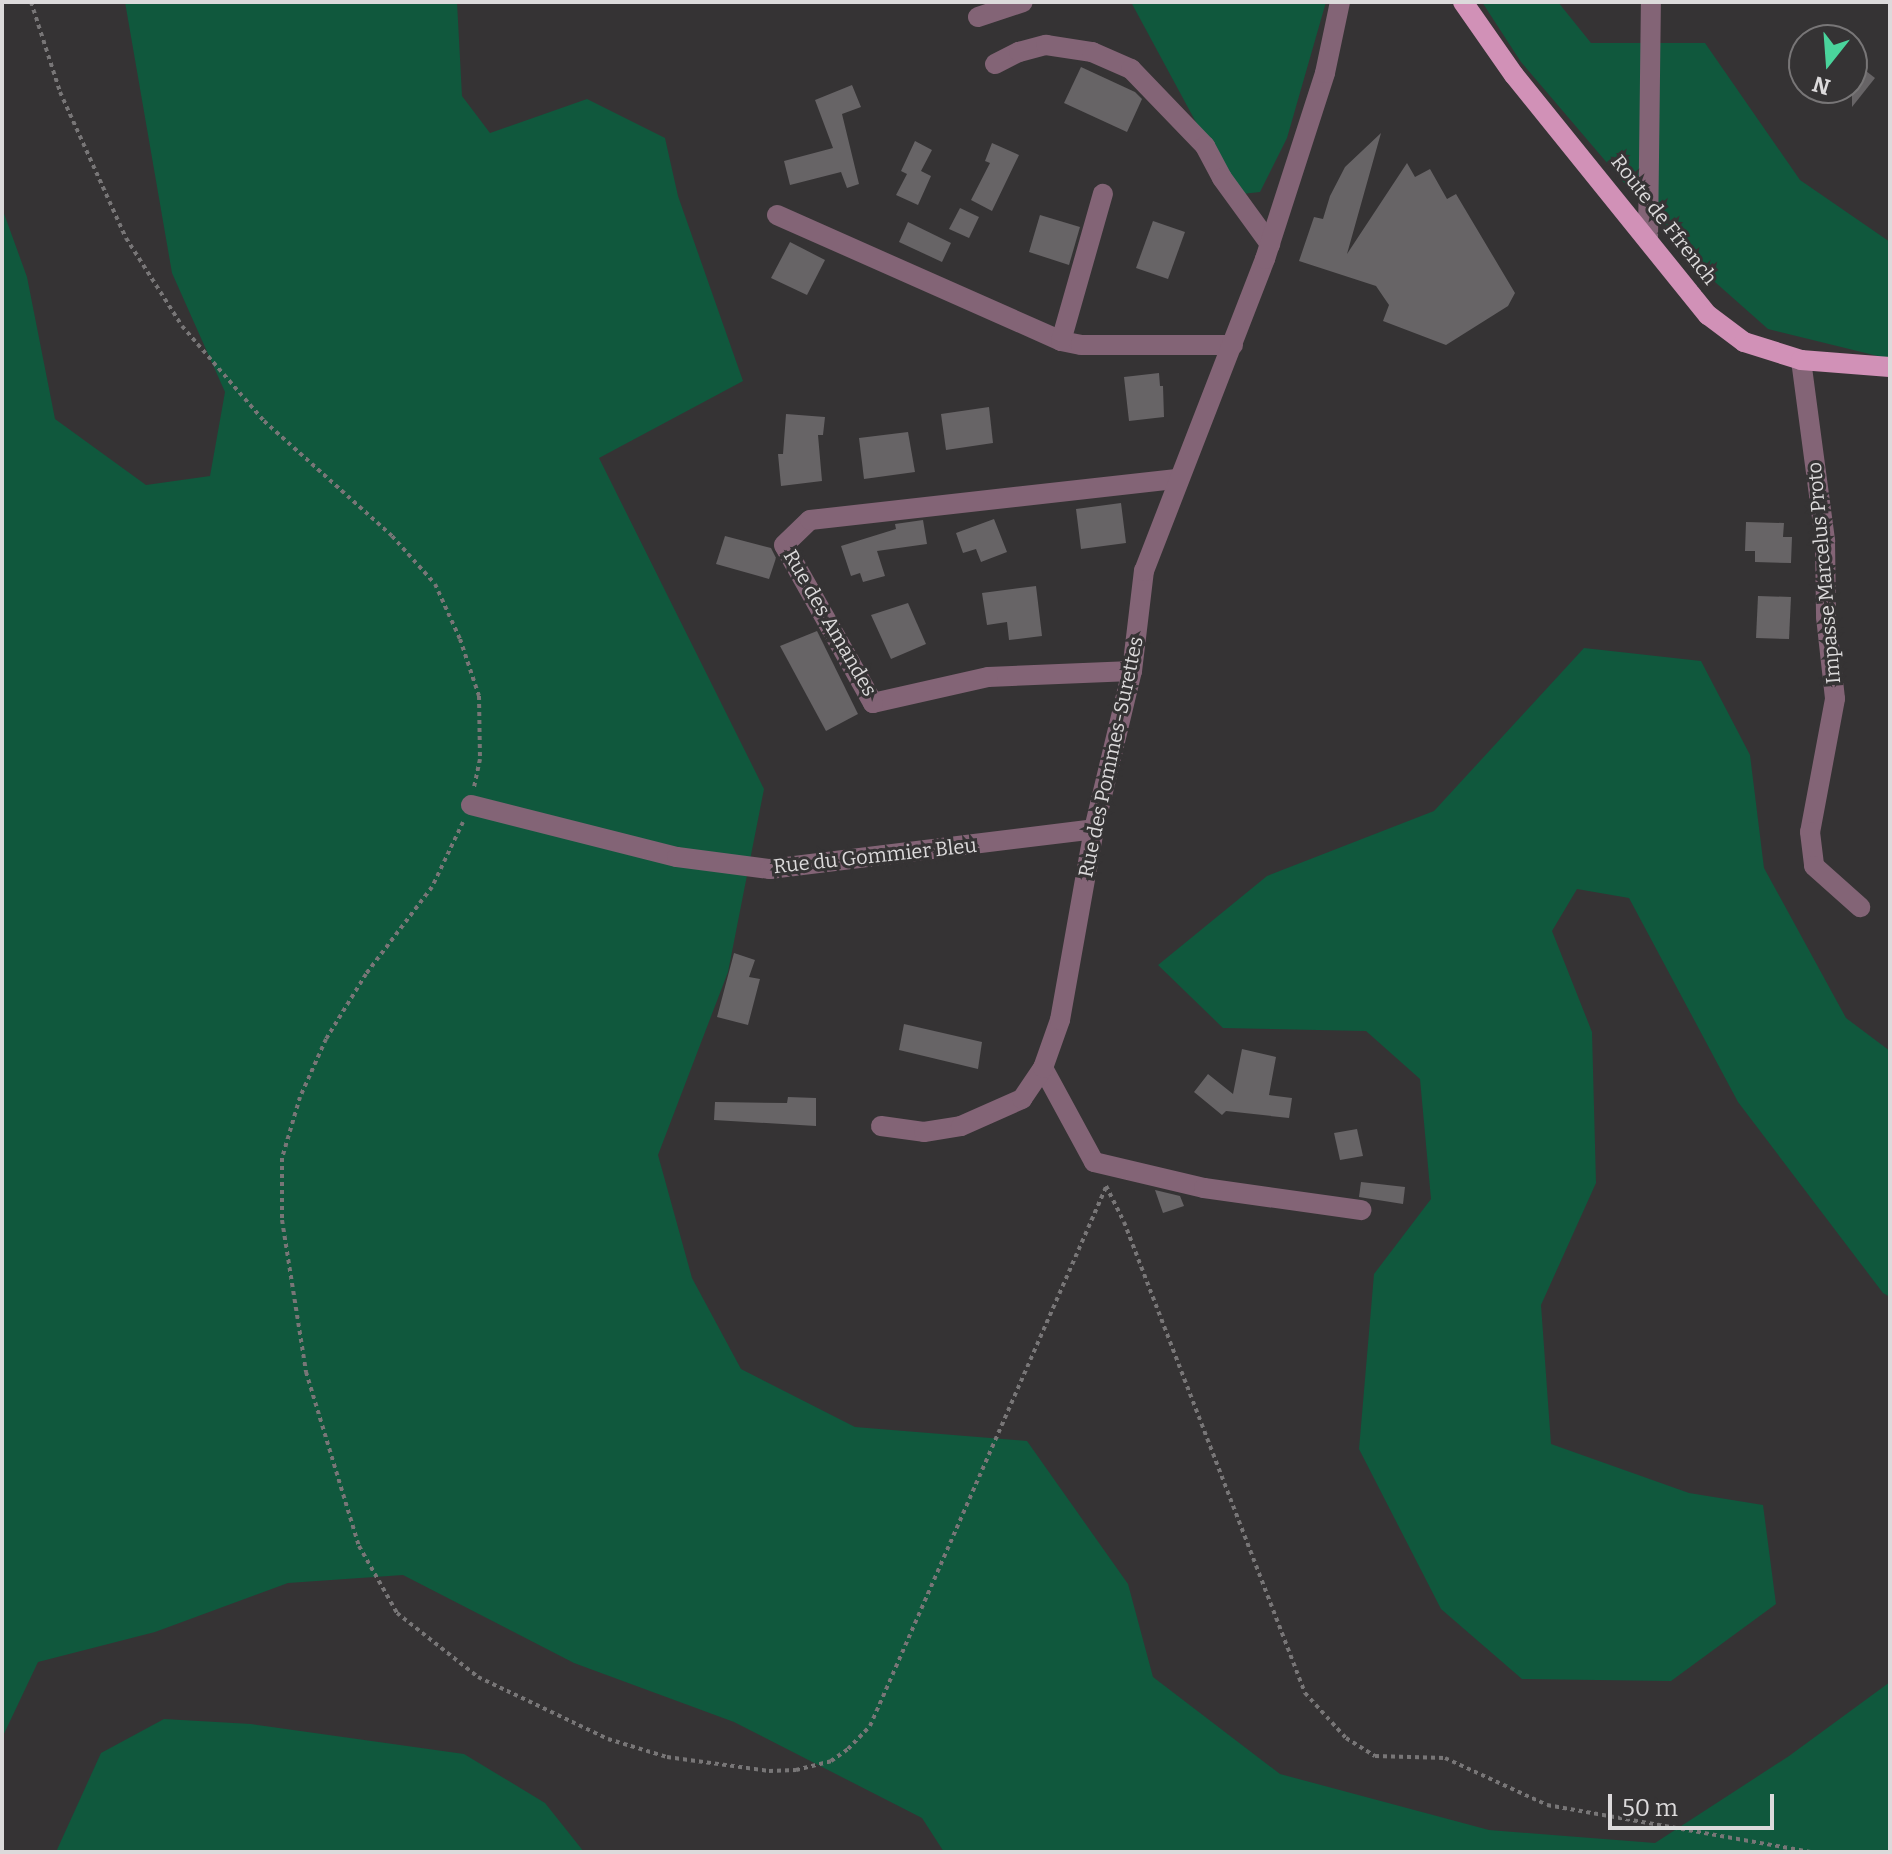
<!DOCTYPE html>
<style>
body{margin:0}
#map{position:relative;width:1892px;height:1854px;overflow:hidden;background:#353334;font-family:Bitter,serif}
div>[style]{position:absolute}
.green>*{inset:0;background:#10583d}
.building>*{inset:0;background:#676466}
.path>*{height:4px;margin-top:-2px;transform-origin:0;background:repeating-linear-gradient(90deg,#787677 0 4px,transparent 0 8px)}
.minor>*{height:20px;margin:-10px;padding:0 10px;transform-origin:10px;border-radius:10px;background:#836476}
.major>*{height:20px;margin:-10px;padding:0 10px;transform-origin:10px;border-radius:10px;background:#d191b7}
span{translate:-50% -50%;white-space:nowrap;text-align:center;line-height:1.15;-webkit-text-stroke:6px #353334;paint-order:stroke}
.street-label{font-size:20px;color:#dcdadb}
.frame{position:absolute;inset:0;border:4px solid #dcdadb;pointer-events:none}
.north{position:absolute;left:1788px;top:24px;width:80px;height:80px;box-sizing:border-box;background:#353334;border:2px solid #787677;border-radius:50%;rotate:197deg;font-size:22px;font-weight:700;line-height:32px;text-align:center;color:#dcdadb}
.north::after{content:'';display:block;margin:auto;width:28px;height:36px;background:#4ad49c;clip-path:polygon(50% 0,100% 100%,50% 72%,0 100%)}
.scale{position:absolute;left:1608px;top:1794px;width:166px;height:36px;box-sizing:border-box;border:4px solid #dcdadb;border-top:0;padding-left:10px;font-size:24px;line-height:28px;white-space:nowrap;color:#dcdadb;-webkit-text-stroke:6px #353334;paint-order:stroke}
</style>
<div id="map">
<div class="green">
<i style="clip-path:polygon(125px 2px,457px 2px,462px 96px,490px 133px,587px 99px,665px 138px,678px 196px,743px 381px,599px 458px,764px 789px,728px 972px,658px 1155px,692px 1278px,741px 1369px,855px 1427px,1027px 1441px,1128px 1584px,1153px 1677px,1280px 1774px,1489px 1830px,1655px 1843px,1789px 1756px,1890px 1682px,1890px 1852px,944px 1852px,922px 1818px,734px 1722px,574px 1663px,403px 1575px,288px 1583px,155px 1632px,38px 1662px,2px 1738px,2px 208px,27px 277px,55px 419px,146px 485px,210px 476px,225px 392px,172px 273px)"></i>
<i style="clip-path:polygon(1131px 2px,1326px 2px,1287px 138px,1260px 192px,1242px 194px,1232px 189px)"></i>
<i style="clip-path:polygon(1482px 2px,1558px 2px,1591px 43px,1705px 43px,1800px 180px,1890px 242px,1890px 359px,1768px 329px,1689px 259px,1521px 62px)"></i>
<i style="clip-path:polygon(1584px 648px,1701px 661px,1750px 755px,1764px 868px,1846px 1018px,1890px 1051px,1890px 1297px,1883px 1293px,1738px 1102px,1629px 898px,1577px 889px,1552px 931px,1592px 1032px,1596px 1183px,1541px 1305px,1551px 1444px,1689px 1493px,1763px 1505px,1776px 1604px,1671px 1681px,1522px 1679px,1441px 1609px,1359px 1449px,1374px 1274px,1431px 1199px,1420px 1079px,1366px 1031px,1223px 1028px,1158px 965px,1267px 876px,1434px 811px)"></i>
<i style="clip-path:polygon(164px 1719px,251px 1724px,464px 1754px,545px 1803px,584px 1852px,56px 1852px,101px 1753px)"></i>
</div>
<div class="building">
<i style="clip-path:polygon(1852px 60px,1875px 78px,1852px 107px)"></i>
<i style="clip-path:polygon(1081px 67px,1135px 92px,1142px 99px,1127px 132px,1064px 103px)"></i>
<i style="clip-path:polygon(852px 85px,861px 107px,842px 114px,859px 184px,847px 188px,841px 172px,790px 185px,784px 161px,833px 148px,815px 100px)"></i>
<i style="clip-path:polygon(1381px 133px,1347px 254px,1407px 163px,1415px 177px,1430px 169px,1447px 199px,1456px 194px,1515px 293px,1508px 306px,1446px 345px,1383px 321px,1389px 305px,1376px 286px,1299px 261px,1314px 217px,1323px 219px,1330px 196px,1345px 167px)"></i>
<i style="clip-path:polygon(915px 141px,932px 150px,921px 171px,931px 176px,918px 205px,896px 195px,907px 174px,901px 171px)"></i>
<i style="clip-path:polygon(992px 143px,1019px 155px,992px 211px,971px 200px,990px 163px,985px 161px)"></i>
<i style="clip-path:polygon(960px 208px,979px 217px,969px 238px,949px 229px)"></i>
<i style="clip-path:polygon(1040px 215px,1080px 227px,1069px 265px,1029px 252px)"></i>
<i style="clip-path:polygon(1153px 221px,1185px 232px,1168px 279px,1136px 268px)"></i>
<i style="clip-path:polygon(908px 222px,951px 243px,942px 262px,899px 242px)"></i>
<i style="clip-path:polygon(790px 242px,825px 260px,807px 295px,771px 278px)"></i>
<i style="clip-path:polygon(1159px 373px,1160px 386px,1163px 386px,1164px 417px,1129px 421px,1124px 377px)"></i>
<i style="clip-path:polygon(989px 407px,993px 443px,946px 450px,941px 414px)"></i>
<i style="clip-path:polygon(786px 414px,825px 417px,823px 435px,818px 435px,822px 481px,781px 486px,778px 454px,783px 454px)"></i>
<i style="clip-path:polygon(908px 432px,915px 472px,864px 479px,859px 438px)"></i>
<i style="clip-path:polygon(1121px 503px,1126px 543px,1081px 549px,1076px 509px)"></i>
<i style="clip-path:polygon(994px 519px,1007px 552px,981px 562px,976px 549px,963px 553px,956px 533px)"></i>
<i style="clip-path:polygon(923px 520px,927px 544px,877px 551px,885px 576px,863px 582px,860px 573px,851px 576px,841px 546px,896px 529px,895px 524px)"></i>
<i style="clip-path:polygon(1746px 522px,1784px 523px,1783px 537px,1792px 537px,1791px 563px,1755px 562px,1755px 551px,1745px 551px)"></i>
<i style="clip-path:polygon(725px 536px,771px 548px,776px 558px,769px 579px,716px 564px)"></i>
<i style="clip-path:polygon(1036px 586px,1042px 636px,1009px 640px,1007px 622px,987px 625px,982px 593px)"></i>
<i style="clip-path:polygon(1758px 596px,1791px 597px,1789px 639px,1756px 638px)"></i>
<i style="clip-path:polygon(908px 603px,926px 644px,891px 659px,871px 615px)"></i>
<i style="clip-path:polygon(817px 631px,858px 714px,826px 731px,780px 646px)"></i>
<i style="clip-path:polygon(734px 953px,755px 960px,749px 977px,760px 979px,748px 1025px,717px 1017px)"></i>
<i style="clip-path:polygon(904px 1024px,982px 1042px,978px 1069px,899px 1050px)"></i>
<i style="clip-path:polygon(1242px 1049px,1276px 1057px,1269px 1095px,1292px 1098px,1289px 1118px,1226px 1111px,1222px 1115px,1194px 1092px,1208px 1074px,1233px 1094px)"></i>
<i style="clip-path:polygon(788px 1097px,816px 1098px,816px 1126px,714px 1120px,715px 1102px,787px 1103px)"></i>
<i style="clip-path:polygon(1357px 1129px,1363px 1156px,1340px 1160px,1334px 1133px)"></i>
<i style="clip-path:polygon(1361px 1182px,1405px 1187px,1403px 1204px,1359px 1197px)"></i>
<i style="clip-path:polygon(1155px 1190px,1180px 1196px,1184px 1206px,1163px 1213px)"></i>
</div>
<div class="path">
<i style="left:31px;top:2px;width:95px;rotate:72.1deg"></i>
<i style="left:60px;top:92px;width:160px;rotate:65.7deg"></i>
<i style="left:126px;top:238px;width:104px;rotate:57.5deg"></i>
<i style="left:182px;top:326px;width:125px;rotate:49.2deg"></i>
<i style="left:264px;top:421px;width:172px;rotate:41.9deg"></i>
<i style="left:392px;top:536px;width:64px;rotate:48.1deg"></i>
<i style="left:435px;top:584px;width:60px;rotate:65.6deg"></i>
<i style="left:460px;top:639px;width:60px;rotate:71.6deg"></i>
<i style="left:479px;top:696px;width:63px;rotate:89.1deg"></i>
<i style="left:480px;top:759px;width:29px;rotate:102deg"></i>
<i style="left:463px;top:822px;width:72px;rotate:115.5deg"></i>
<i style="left:432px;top:887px;width:109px;rotate:127.2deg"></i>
<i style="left:366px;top:974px;width:76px;rotate:121.6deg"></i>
<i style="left:326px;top:1039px;width:64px;rotate:114.1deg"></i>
<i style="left:300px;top:1097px;width:64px;rotate:106.4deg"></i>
<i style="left:282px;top:1158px;width:62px;rotate:90deg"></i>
<i style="left:282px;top:1220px;width:154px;rotate:81deg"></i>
<i style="left:306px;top:1372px;width:182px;rotate:73.1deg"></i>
<i style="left:359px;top:1546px;width:77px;rotate:60.4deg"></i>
<i style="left:397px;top:1613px;width:103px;rotate:38.3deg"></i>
<i style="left:478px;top:1677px;width:144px;rotate:25.5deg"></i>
<i style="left:608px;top:1739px;width:62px;rotate:17deg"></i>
<i style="left:667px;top:1757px;width:103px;rotate:7.8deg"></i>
<i style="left:769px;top:1771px;width:27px;rotate:-2deg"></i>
<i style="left:796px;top:1770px;width:36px;rotate:-14deg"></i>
<i style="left:831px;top:1761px;width:21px;rotate:-35deg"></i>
<i style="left:848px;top:1749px;width:32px;rotate:-46deg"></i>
<i style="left:870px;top:1726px;width:588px;rotate:-66.35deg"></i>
<i style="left:1106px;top:1186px;width:40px;rotate:63.4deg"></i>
<i style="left:1124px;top:1222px;width:505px;rotate:68.98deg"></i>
<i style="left:1305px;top:1693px;width:61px;rotate:47.7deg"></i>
<i style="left:1346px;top:1738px;width:34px;rotate:32deg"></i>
<i style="left:1375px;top:1756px;width:70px;rotate:1.6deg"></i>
<i style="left:1445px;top:1758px;width:112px;rotate:24.7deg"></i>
<i style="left:1547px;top:1805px;width:269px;rotate:10.1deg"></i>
</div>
<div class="minor">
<i style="left:978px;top:17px;width:47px;rotate:-18.4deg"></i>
<i style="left:995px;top:64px;width:27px;rotate:-27deg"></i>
<i style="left:1019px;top:52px;width:28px;rotate:-15deg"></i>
<i style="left:1046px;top:45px;width:47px;rotate:8.7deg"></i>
<i style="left:1092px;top:52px;width:43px;rotate:23.6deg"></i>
<i style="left:1131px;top:69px;width:107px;rotate:46.1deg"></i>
<i style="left:1205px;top:146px;width:36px;rotate:62deg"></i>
<i style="left:1222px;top:178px;width:82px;rotate:54deg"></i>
<i style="left:777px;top:215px;width:311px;rotate:23.9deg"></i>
<i style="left:1061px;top:341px;width:20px;rotate:11deg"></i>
<i style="left:1081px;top:345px;width:152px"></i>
<i style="left:1648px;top:240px;width:238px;rotate:-89.3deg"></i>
<i style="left:1061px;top:341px;width:153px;rotate:-74.1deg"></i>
<i style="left:1801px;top:360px;width:183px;rotate:82.4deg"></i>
<i style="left:1825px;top:541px;width:76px;rotate:89.2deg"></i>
<i style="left:1826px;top:617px;width:82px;rotate:83.7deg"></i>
<i style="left:1835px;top:699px;width:135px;rotate:100.6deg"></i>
<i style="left:1810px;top:832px;width:34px;rotate:83deg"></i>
<i style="left:1814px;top:866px;width:62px;rotate:41.7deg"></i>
<i style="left:1132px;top:671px;width:144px;rotate:177.6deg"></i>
<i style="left:988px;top:677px;width:118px;rotate:167.3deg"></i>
<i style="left:873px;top:703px;width:181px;rotate:-119.4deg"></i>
<i style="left:784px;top:545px;width:36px;rotate:-44deg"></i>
<i style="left:810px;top:520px;width:369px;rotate:-6.4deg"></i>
<i style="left:471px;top:805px;width:212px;rotate:14.2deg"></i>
<i style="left:677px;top:857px;width:94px;rotate:7.4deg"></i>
<i style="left:770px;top:869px;width:326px;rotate:-7deg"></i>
<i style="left:1043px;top:1068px;width:107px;rotate:61.5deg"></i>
<i style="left:1094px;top:1162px;width:113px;rotate:13.3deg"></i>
<i style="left:1204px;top:1188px;width:159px;rotate:8deg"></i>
<i style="left:881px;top:1126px;width:43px;rotate:7.9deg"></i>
<i style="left:924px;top:1132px;width:37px;rotate:-9deg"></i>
<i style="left:961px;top:1126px;width:67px;rotate:-23.9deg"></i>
<i style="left:1022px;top:1099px;width:37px;rotate:-56deg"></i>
<i style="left:1043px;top:1068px;width:51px;rotate:-70.5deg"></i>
<i style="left:1060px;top:1020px;width:194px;rotate:-79.9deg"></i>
<i style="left:1094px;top:829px;width:163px;rotate:-76.5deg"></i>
<i style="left:1132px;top:671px;width:101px;rotate:-83.2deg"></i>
<i style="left:1144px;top:571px;width:335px;rotate:-68.8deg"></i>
<i style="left:1265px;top:259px;width:195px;rotate:-72.1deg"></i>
<i style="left:1325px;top:73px;width:73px;rotate:-78.1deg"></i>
</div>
<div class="major">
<i style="left:1463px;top:2px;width:89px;rotate:55.1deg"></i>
<i style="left:1514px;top:75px;width:309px;rotate:51.1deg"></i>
<i style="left:1708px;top:315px;width:45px;rotate:36.9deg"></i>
<i style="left:1744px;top:342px;width:60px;rotate:17.5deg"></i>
<i style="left:1801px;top:360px;width:89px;rotate:4.5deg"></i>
</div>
<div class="street-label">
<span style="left:1664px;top:220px;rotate:52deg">Route de Ffrench</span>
<span style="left:1824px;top:573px;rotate:-95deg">Impasse Marcelus Proto</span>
<span style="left:830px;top:623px;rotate:60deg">Rue des Amandes</span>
<span style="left:1111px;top:757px;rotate:-78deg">Rue des Pommes-Surettes</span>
<span style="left:875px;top:856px;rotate:-6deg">Rue du Gommier Bleu</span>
</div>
<div class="frame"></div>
<div class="north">N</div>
<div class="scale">50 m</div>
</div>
